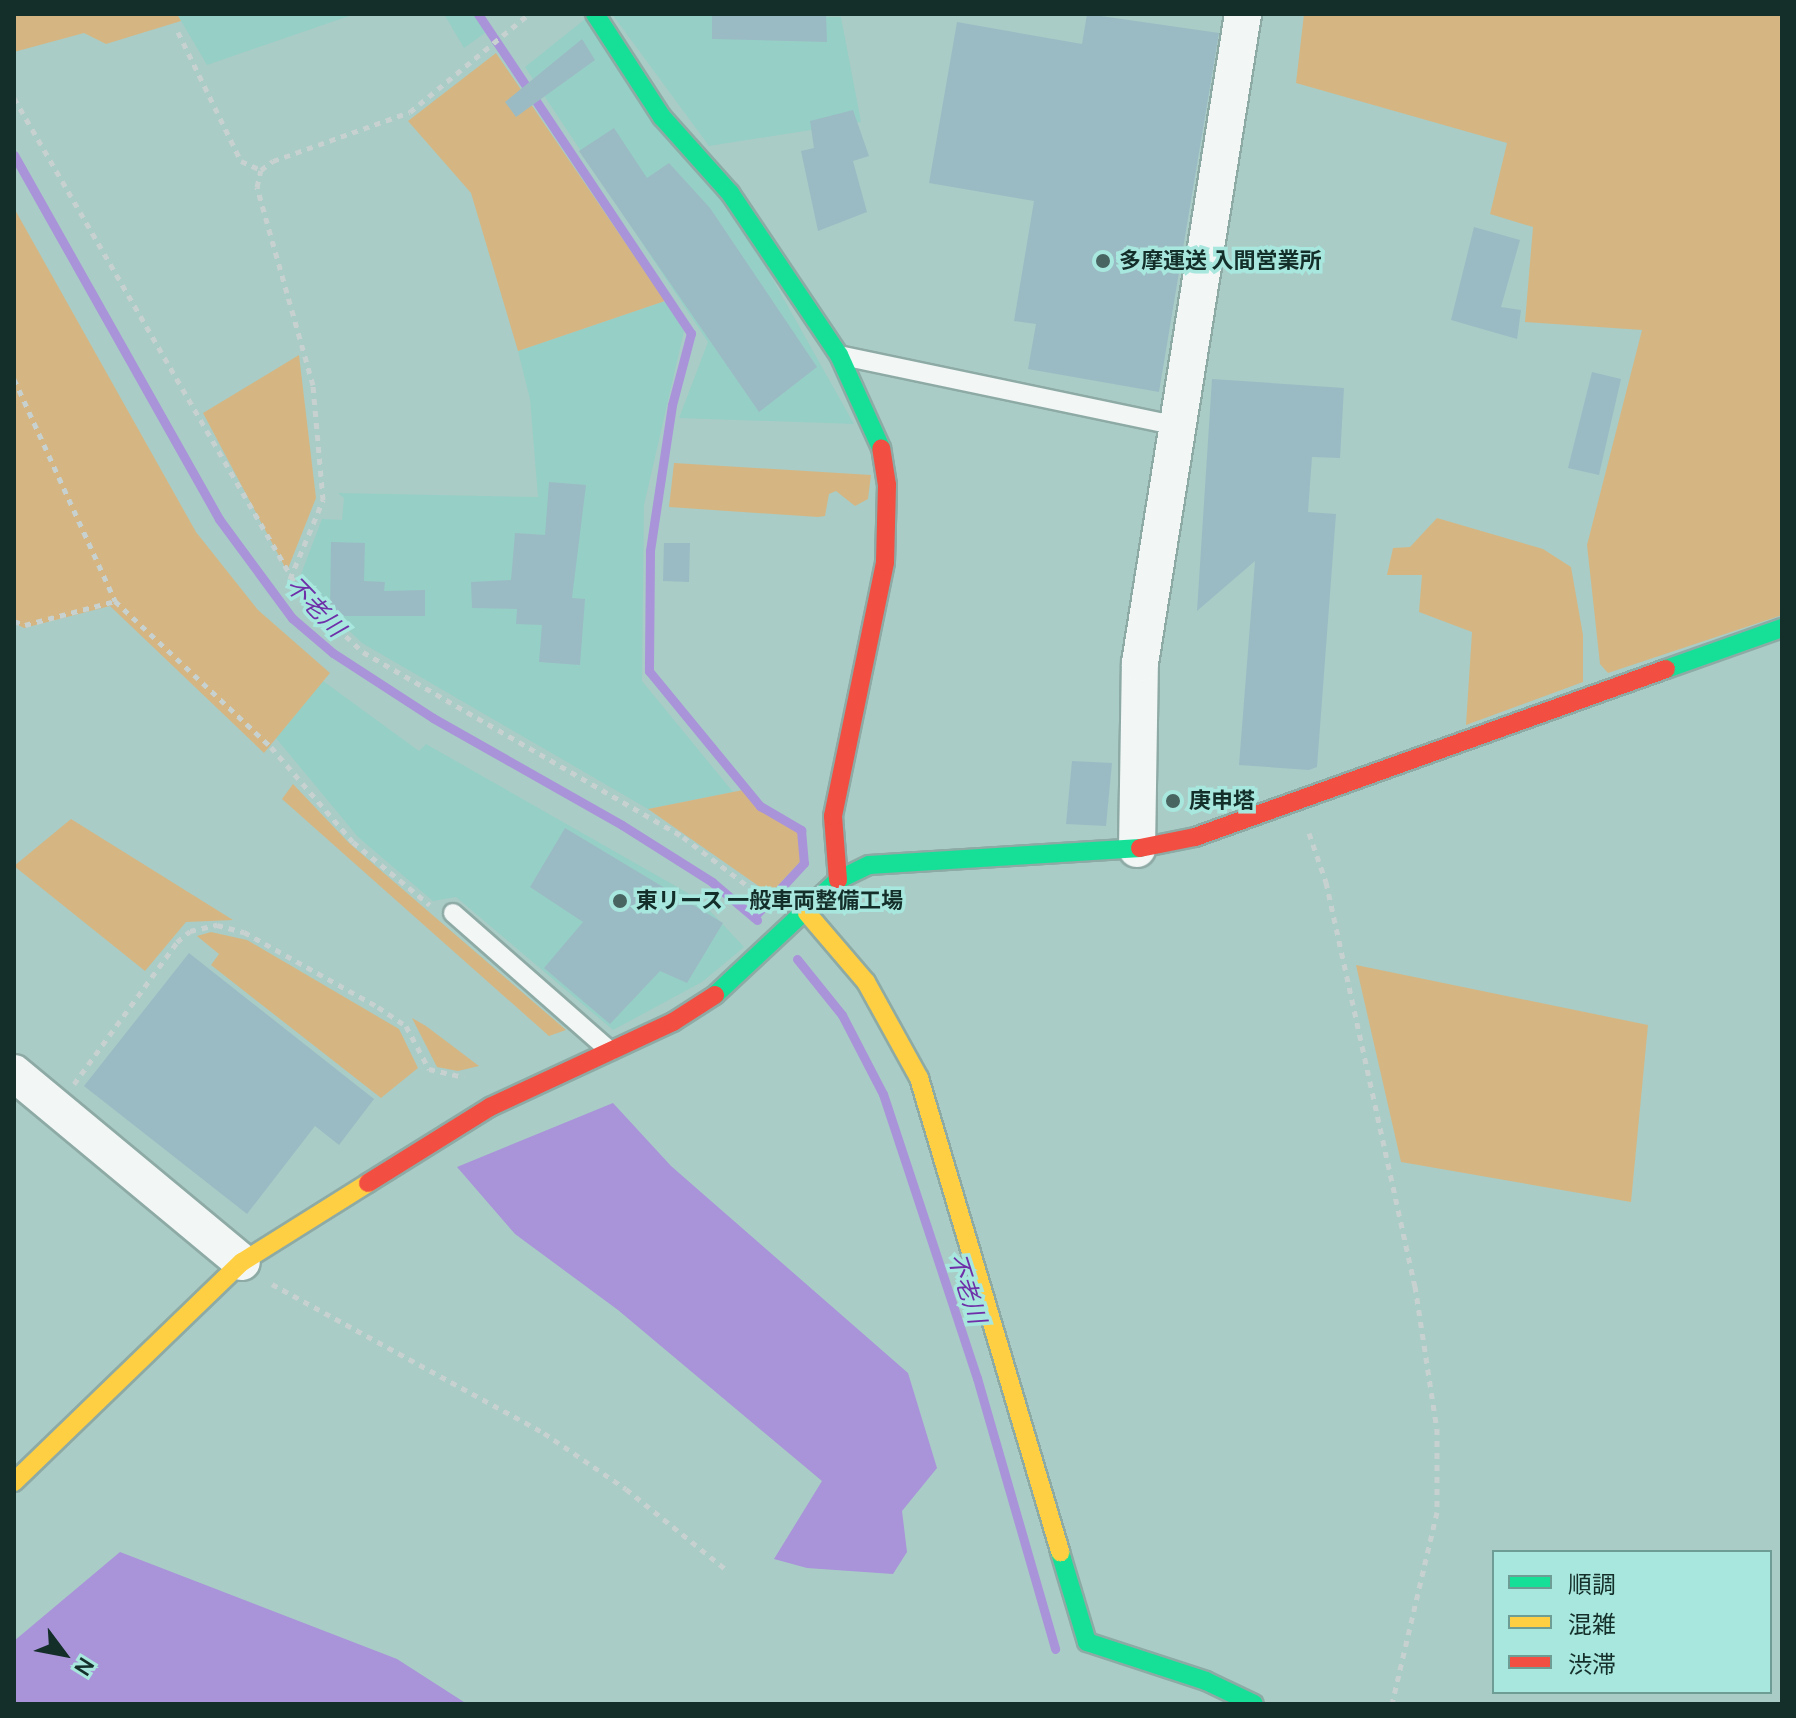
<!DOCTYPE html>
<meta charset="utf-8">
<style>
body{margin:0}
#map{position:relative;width:1796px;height:1718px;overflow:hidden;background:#a9ccc6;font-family:Manrope,"Noto Sans JP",sans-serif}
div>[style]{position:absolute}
.built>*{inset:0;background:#96cfc6}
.green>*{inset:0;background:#d5b683}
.water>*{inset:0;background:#a993d9}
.stream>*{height:9px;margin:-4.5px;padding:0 4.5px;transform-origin:4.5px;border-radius:4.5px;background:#a993d9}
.building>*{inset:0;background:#9bbbc4}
.path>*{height:5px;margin-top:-2.5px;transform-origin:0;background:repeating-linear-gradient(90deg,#c7d1cf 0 6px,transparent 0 12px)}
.roads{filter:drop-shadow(2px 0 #8eaaa5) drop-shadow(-2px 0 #8eaaa5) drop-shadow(0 2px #8eaaa5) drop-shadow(0 -2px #8eaaa5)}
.lane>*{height:18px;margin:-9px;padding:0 9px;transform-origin:9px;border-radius:9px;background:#f2f7f6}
.street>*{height:36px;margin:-18px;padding:0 18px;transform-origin:18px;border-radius:18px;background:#f2f7f6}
.fast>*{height:18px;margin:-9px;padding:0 9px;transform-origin:9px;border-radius:9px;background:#16e098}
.slow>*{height:18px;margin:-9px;padding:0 9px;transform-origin:9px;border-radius:9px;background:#ffcf43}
.jam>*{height:18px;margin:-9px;padding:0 9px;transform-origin:9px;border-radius:9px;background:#f24e42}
.dots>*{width:22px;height:22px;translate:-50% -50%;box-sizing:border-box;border:4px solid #a8e7dd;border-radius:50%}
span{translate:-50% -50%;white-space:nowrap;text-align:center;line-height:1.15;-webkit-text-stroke:7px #a8e7dd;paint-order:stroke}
.poi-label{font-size:22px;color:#142e2a;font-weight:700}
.left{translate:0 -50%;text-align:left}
.water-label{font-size:24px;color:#6e2fa8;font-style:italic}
.frame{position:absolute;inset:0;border:16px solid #142e2a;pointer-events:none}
.legend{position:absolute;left:1492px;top:1550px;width:280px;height:144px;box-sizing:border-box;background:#a8e7dd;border:2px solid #6d9d95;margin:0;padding:10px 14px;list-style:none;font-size:24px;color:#142e2a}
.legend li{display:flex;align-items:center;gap:16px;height:40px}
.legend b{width:40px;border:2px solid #6d9d95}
.north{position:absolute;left:24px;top:1614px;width:80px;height:80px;-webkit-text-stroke:6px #a8e7dd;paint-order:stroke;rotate:122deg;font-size:22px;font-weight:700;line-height:32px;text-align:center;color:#142e2a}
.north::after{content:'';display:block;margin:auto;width:28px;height:36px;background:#142e2a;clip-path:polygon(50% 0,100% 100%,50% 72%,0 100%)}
</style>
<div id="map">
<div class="built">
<i style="clip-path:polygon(177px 14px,355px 14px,207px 65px)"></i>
<i style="clip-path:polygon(444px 14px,478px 14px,489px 30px,464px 48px)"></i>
<i style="clip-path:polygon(612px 14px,841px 17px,861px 122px,709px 146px)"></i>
<i style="clip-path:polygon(585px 19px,731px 205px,854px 424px,679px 418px,708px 342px,525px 67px)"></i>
<i style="clip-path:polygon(665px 301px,684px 331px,644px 505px,642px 681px,733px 792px,648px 809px,362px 643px,298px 582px,322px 519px,342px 520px,344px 498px,338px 493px,538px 497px,530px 399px,518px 351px)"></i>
<i style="clip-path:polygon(323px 681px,419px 751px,426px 744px,700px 900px,744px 947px,702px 982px,613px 1030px,456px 897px,433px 901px,358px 837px,276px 738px)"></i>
</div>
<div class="green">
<i style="clip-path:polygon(14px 14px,177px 14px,181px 21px,106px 44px,84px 33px,14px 52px)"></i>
<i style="clip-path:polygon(1304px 14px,1782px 14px,1782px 615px,1608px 673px,1600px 664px,1587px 545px,1642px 330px,1525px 322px,1533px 227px,1490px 214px,1507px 143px,1296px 83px)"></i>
<i style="clip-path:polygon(496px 53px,665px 301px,518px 351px,471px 193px,408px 121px)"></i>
<i style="clip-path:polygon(14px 208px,196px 532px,258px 610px,330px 673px,264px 753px,110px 606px,24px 628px,14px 623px)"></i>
<i style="clip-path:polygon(299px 355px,316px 498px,287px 571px,203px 413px)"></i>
<i style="clip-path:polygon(674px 463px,871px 475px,868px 499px,855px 506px,836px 491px,829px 494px,825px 516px,818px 517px,669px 507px)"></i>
<i style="clip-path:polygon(1437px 518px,1543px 549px,1571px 567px,1583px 635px,1583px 682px,1466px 725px,1472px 632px,1419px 612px,1422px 575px,1387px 575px,1393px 548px,1410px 547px)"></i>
<i style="clip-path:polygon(293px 784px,349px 843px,566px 1030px,549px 1036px,282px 799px)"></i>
<i style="clip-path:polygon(743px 790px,760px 808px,799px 833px,800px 862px,770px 894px,648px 809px)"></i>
<i style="clip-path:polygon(71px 819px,233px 920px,186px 922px,145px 971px,14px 866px)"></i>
<i style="clip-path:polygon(211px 932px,247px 940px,399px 1029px,418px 1068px,381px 1098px,211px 965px,219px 954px,197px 936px)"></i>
<i style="clip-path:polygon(1356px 965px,1648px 1025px,1631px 1202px,1401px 1162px)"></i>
<i style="clip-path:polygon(412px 1018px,426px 1026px,479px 1066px,458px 1071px,437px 1067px)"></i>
</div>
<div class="water">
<i style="clip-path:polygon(613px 1103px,671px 1166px,908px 1373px,937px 1468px,902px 1511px,907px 1552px,893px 1574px,807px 1568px,774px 1559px,822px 1481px,618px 1310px,515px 1234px,457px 1167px)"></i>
<i style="clip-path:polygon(120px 1552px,397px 1659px,467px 1704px,14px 1704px,14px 1641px)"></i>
</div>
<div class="stream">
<i style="left:478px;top:14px;width:384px;rotate:56.3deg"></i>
<i style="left:691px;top:333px;width:74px;rotate:104.8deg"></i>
<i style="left:672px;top:405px;width:148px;rotate:98.6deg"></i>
<i style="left:650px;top:551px;width:120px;rotate:90.5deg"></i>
<i style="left:649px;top:671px;width:175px;rotate:50.6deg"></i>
<i style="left:760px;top:806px;width:48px;rotate:30.3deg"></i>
<i style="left:801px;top:830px;width:33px;rotate:85deg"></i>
<i style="left:804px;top:863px;width:74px;rotate:132.8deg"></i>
<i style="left:14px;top:155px;width:418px;rotate:60.6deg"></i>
<i style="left:219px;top:519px;width:123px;rotate:53.6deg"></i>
<i style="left:292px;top:618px;width:54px;rotate:40.5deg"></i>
<i style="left:333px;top:653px;width:119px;rotate:33deg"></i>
<i style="left:433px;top:718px;width:217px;rotate:29.5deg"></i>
<i style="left:622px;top:825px;width:107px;rotate:32.3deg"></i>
<i style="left:712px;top:882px;width:59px;rotate:40.2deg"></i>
<i style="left:797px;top:959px;width:72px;rotate:51.2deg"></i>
<i style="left:842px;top:1015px;width:89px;rotate:62.6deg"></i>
<i style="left:883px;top:1094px;width:299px;rotate:71.7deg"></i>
<i style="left:977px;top:1378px;width:282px;rotate:73.9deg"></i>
</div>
<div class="building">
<i style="clip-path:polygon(712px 14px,826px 14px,827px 42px,712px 39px)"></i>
<i style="clip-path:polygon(1087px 14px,1219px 33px,1159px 392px,1028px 369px,1036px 324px,1014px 321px,1034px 201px,929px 183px,957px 22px,1082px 44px)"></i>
<i style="clip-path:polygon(582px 39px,595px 60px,516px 117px,505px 102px)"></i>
<i style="clip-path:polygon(853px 110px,869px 156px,853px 161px,867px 212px,818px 231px,801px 151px,814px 148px,810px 121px)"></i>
<i style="clip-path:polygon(614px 128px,647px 178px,669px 163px,710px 208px,817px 367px,759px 412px,579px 151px)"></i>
<i style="clip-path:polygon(1474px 227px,1520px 240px,1501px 307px,1521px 310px,1517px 339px,1451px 320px)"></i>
<i style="clip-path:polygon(1592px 372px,1621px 379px,1599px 475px,1568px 468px)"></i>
<i style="clip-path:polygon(1212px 379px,1344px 388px,1340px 458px,1312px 457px,1308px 512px,1336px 514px,1317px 767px,1309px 770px,1239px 765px,1255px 561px,1197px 611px)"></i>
<i style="clip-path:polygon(549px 482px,586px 485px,572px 598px,585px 599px,580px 665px,539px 662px,542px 625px,516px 624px,517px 609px,472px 608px,471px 582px,511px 580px,515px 533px,545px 535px)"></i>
<i style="clip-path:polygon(331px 542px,365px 543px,364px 581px,385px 582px,384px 591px,425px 590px,425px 616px,330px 616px)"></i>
<i style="clip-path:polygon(664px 543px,690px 543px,689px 582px,663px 581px)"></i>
<i style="clip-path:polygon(1072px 761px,1112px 763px,1106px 826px,1066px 824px)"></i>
<i style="clip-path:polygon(565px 828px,723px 923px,687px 983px,660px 971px,610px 1024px,544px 968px,583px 922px,530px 887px)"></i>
<i style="clip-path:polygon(189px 953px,374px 1099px,339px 1145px,315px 1126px,247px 1214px,84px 1086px)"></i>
</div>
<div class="path">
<i style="left:178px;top:32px;width:144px;rotate:64deg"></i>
<i style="left:241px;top:161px;width:22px;rotate:24deg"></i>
<i style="left:14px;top:98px;width:574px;rotate:59.91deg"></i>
<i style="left:302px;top:595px;width:83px;rotate:43.1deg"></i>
<i style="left:363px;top:652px;width:370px;rotate:30deg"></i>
<i style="left:683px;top:837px;width:103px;rotate:37.1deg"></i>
<i style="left:14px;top:379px;width:244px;rotate:65.5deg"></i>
<i style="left:115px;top:601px;width:214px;rotate:43.1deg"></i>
<i style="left:271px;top:747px;width:125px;rotate:49.2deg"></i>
<i style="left:353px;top:842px;width:99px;rotate:39.3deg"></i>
<i style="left:290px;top:579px;width:86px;rotate:-67.3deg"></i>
<i style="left:323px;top:500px;width:115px;rotate:-95deg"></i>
<i style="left:313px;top:385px;width:206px;rotate:-105.8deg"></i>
<i style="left:257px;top:187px;width:17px;rotate:-77deg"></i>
<i style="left:261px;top:170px;width:15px;rotate:-37deg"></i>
<i style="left:273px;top:161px;width:145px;rotate:-19.7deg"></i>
<i style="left:410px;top:112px;width:154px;rotate:-39.5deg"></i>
<i style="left:14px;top:621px;width:12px;rotate:20deg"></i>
<i style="left:25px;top:625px;width:93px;rotate:-14.9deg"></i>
<i style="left:1309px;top:833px;width:52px;rotate:70.9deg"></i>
<i style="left:1326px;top:882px;width:414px;rotate:77.6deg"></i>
<i style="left:1415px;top:1286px;width:145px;rotate:81.3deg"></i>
<i style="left:1437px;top:1429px;width:83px;rotate:90deg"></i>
<i style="left:1437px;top:1512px;width:197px;rotate:103.2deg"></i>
<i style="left:74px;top:1084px;width:175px;rotate:-54deg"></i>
<i style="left:177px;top:942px;width:17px;rotate:-40deg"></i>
<i style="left:190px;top:931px;width:28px;rotate:-13deg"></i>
<i style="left:217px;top:925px;width:28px;rotate:15deg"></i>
<i style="left:244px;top:932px;width:154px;rotate:29.2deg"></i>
<i style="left:378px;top:1007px;width:34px;rotate:34deg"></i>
<i style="left:406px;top:1026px;width:49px;rotate:61.9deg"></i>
<i style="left:429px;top:1069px;width:36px;rotate:13deg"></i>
<i style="left:272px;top:1284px;width:310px;rotate:28.7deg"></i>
<i style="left:544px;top:1433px;width:99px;rotate:34.3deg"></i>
<i style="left:626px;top:1489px;width:131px;rotate:38.8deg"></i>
</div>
<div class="roads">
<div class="lane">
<i style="left:843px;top:356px;width:341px;rotate:11.8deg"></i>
<i style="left:453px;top:913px;width:209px;rotate:41.3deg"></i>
</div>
<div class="street">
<i style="left:1137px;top:849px;width:186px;rotate:-89.1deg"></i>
<i style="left:1140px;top:663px;width:657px;rotate:-80.98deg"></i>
<i style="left:14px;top:1073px;width:296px;rotate:39.7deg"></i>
</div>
<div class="fast">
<i style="left:595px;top:14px;width:123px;rotate:57deg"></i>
<i style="left:662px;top:117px;width:102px;rotate:48.2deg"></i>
<i style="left:730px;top:193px;width:195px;rotate:56.1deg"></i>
<i style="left:839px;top:355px;width:102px;rotate:65.7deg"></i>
<i style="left:1666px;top:669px;width:123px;rotate:-19.5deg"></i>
<i style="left:715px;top:995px;width:168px;rotate:-43.1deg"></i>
<i style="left:838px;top:880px;width:34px;rotate:-26deg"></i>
<i style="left:869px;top:865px;width:272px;rotate:-3.6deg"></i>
<i style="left:1060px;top:1552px;width:94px;rotate:73.3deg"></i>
<i style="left:1087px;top:1642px;width:125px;rotate:18.1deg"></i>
<i style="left:1206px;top:1681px;width:53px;rotate:25.6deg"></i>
</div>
<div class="slow">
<i style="left:807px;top:913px;width:91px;rotate:49.5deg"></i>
<i style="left:866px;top:982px;width:110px;rotate:61.1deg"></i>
<i style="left:919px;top:1078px;width:495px;rotate:73.4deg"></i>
<i style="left:14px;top:1482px;width:317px;rotate:-44deg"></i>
<i style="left:242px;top:1262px;width:149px;rotate:-32.1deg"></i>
</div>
<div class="jam">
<i style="left:1140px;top:848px;width:56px;rotate:-11.3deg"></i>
<i style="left:1195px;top:837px;width:500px;rotate:-19.63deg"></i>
<i style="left:838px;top:880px;width:64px;rotate:-94.5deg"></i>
<i style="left:833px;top:816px;width:259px;rotate:-78.4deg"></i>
<i style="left:885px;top:562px;width:77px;rotate:-88.5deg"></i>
<i style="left:887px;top:485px;width:37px;rotate:-99deg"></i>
<i style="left:368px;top:1183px;width:144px;rotate:-31.9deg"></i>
<i style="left:490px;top:1107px;width:202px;rotate:-24.9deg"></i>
<i style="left:673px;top:1022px;width:50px;rotate:-32.7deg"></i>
</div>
</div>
<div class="dots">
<i style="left:1103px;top:261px;background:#486561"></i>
<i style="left:1173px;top:801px;background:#486561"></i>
<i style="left:620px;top:901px;background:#486561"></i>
</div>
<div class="poi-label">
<span class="left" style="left:1119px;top:261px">多摩運送 入間営業所</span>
<span class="left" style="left:1189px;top:801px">庚申塔</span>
<span class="left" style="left:636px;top:901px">東リース 一般車両整備工場</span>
</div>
<div class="water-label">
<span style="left:316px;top:606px;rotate:46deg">不老川</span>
<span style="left:968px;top:1288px;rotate:72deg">不老川</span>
</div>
<div class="frame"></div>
<ul class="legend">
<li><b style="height:10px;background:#16e098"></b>順調</li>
<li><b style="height:10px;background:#ffcf43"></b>混雑</li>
<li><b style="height:10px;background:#f24e42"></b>渋滞</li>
</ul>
<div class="north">N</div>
</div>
